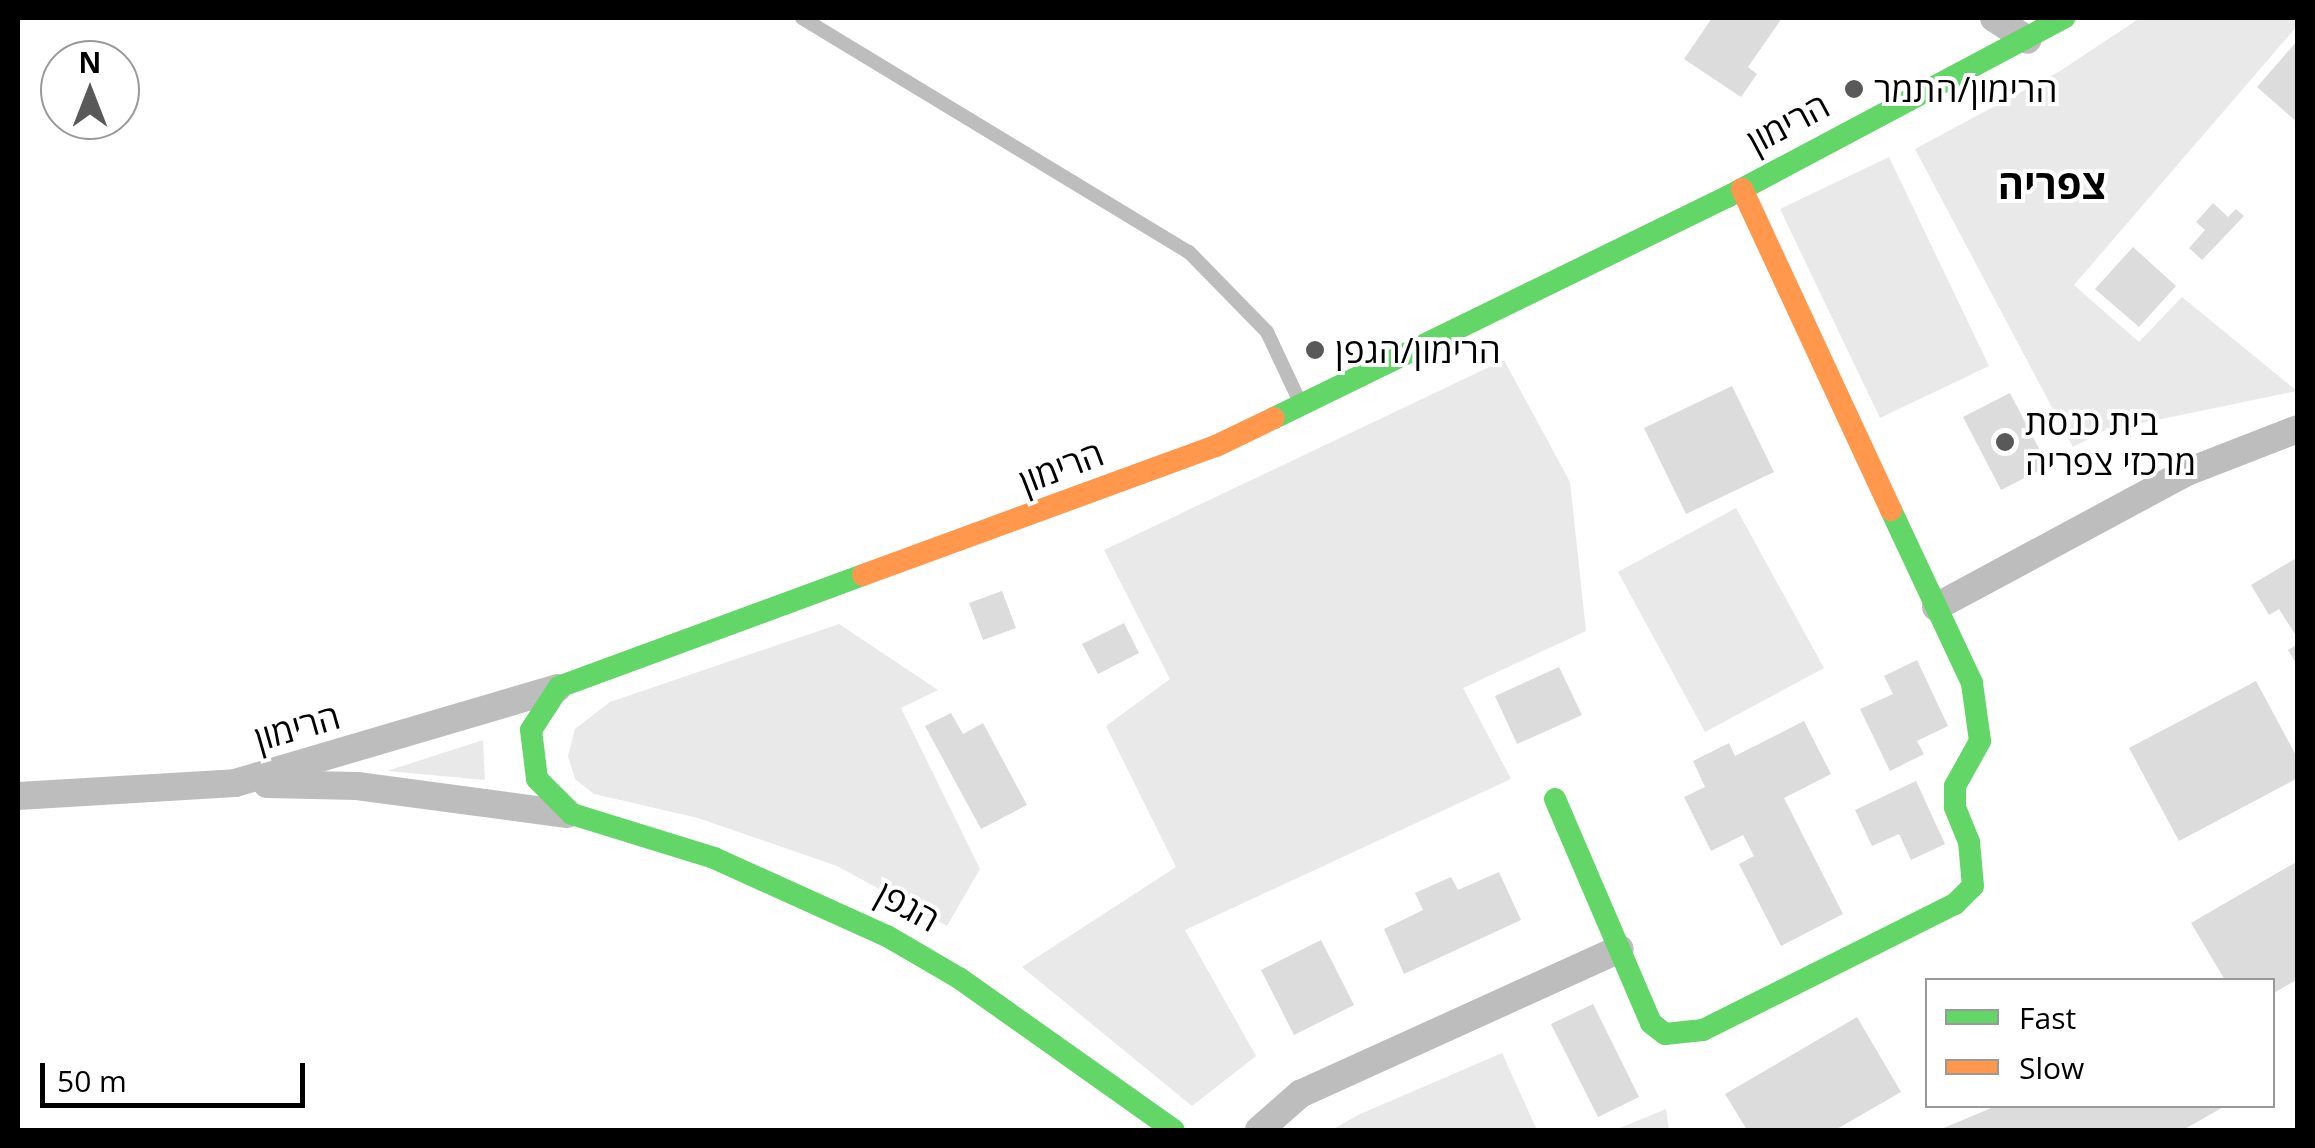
<!DOCTYPE html>
<meta charset="utf-8">
<style>
body{margin:0}
#map{position:relative;width:2315px;height:1148px;overflow:hidden;background:#fff;font-family:"Open Sans",Heebo,sans-serif}
div>[style]{position:absolute}
.green>*{inset:0;background:#e9e9e9}
.building>*{inset:0;background:#dcdcdc}
.lane>*{height:14px;margin:-7px;padding:0 7px;transform-origin:7px;border-radius:7px;background:#bdbdbd}
.street>*{height:28px;margin:-14px;padding:0 14px;transform-origin:14px;border-radius:14px;background:#bdbdbd}
.fast>*{height:22px;margin:-11px;padding:0 11px;transform-origin:11px;border-radius:11px;background:#63d668}
.slow>*{height:22px;margin:-11px;padding:0 11px;transform-origin:11px;border-radius:11px;background:#ff974d}
.dots>*{width:28px;height:28px;translate:-50% -50%;box-sizing:border-box;border:5px solid #fff;border-radius:50%}
span{translate:-50% -50%;white-space:nowrap;text-align:center;line-height:1.15;-webkit-text-stroke:8px #fff;paint-order:stroke}
.poi-label{font-size:35px;color:#000}
.left{translate:0 -50%;text-align:left}
.street-label{font-size:35px;color:#000}
.quarter-label{font-size:40px;color:#000;font-weight:700}
.frame{position:absolute;inset:0;border:20px solid #000;pointer-events:none}
.legend{position:absolute;left:1925px;top:978px;width:350px;height:130px;box-sizing:border-box;background:#fff;border:2px solid #999;margin:0;padding:12px 18px;list-style:none;font-size:30px;color:#000}
.legend li{display:flex;align-items:center;gap:20px;height:50px}
.legend b{width:50px;border:2px solid #999}
.north{position:absolute;left:40px;top:40px;width:100px;height:100px;box-sizing:border-box;background:#fff;border:2px solid #999;border-radius:50%;rotate:0deg;font-size:28px;font-weight:700;line-height:40px;text-align:center;color:#000}
.north::after{content:'';display:block;margin:auto;width:35px;height:45px;background:#595959;clip-path:polygon(50% 0,100% 100%,50% 72%,0 100%)}
.scale{position:absolute;left:40px;top:1063px;width:265px;height:45px;box-sizing:border-box;border:5px solid #000;border-top:0;padding-left:12px;font-size:30px;line-height:35px;white-space:nowrap;color:#000;-webkit-text-stroke:8px #fff;paint-order:stroke}
</style>
<div id="map">
<div class="green">
<i style="clip-path:polygon(2140px 18px,2297px 18px,2298px 25px,2074px 285px,2139px 342px,2182px 297px,2297px 391px,2104px 431px,2073px 447px,1915px 149px,2060px 71px)"></i>
<i style="clip-path:polygon(1889px 157px,1989px 366px,1880px 418px,1780px 209px)"></i>
<i style="clip-path:polygon(1504px 360px,1570px 482px,1586px 631px,1463px 688px,1511px 779px,1185px 930px,1256px 1056px,1192px 1106px,1022px 967px,1176px 867px,1106px 726px,1170px 679px,1104px 550px)"></i>
<i style="clip-path:polygon(1736px 508px,1824px 668px,1705px 732px,1618px 572px)"></i>
<i style="clip-path:polygon(839px 624px,938px 690px,901px 708px,980px 869px,947px 926px,837px 866px,698px 818px,594px 794px,575px 779px,568px 756px,575px 729px,610px 702px)"></i>
<i style="clip-path:polygon(483px 740px,485px 780px,387px 771px)"></i>
<i style="clip-path:polygon(1502px 1053px,1537px 1130px,1332px 1130px,1358px 1115px)"></i>
<i style="clip-path:polygon(1666px 1109px,1669px 1130px,1615px 1130px)"></i>
</div>
<div class="building">
<i style="clip-path:polygon(1712px 18px,1782px 18px,1748px 67px,1757px 74px,1741px 97px,1684px 59px)"></i>
<i style="clip-path:polygon(2298px 40px,2298px 123px,2257px 87px)"></i>
<i style="clip-path:polygon(2213px 203px,2228px 217px,2236px 209px,2244px 216px,2202px 260px,2189px 248px,2205px 230px,2196px 222px)"></i>
<i style="clip-path:polygon(2133px 247px,2176px 286px,2139px 327px,2095px 289px)"></i>
<i style="clip-path:polygon(1732px 386px,1774px 472px,1686px 514px,1644px 428px)"></i>
<i style="clip-path:polygon(2010px 393px,2048px 466px,2001px 490px,1963px 417px)"></i>
<i style="clip-path:polygon(2298px 557px,2298px 639px,2279px 609px,2269px 615px,2251px 585px)"></i>
<i style="clip-path:polygon(1002px 591px,1016px 628px,983px 640px,969px 603px)"></i>
<i style="clip-path:polygon(1124px 623px,1139px 653px,1098px 674px,1082px 644px)"></i>
<i style="clip-path:polygon(2298px 644px,2298px 666px,2288px 650px)"></i>
<i style="clip-path:polygon(1917px 660px,1948px 726px,1917px 741px,1924px 754px,1890px 771px,1860px 709px,1893px 694px,1884px 676px)"></i>
<i style="clip-path:polygon(1559px 667px,1582px 715px,1517px 744px,1495px 696px)"></i>
<i style="clip-path:polygon(2256px 681px,2298px 759px,2298px 778px,2179px 841px,2129px 748px)"></i>
<i style="clip-path:polygon(951px 713px,963px 734px,983px 723px,1027px 805px,981px 829px,925px 726px)"></i>
<i style="clip-path:polygon(1804px 721px,1831px 774px,1784px 798px,1843px 914px,1781px 946px,1739px 864px,1754px 856px,1743px 835px,1711px 851px,1684px 797px,1705px 787px,1693px 761px,1729px 743px,1735px 756px)"></i>
<i style="clip-path:polygon(1916px 781px,1945px 844px,1911px 860px,1899px 834px,1872px 846px,1855px 810px)"></i>
<i style="clip-path:polygon(2298px 861px,2298px 979px,2272px 994px,2272px 980px,2225px 980px,2191px 923px)"></i>
<i style="clip-path:polygon(1499px 872px,1521px 920px,1404px 974px,1384px 929px,1423px 910px,1415px 893px,1451px 877px,1458px 890px)"></i>
<i style="clip-path:polygon(1321px 940px,1354px 1005px,1294px 1035px,1261px 970px)"></i>
<i style="clip-path:polygon(1593px 1004px,1639px 1097px,1598px 1117px,1551px 1024px)"></i>
<i style="clip-path:polygon(1857px 1017px,1901px 1092px,1835px 1130px,1747px 1130px,1725px 1094px)"></i>
<i style="clip-path:polygon(1996px 1106px,2225px 1106px,2183px 1130px,1939px 1130px)"></i>
</div>
<div class="lane">
<i style="left:802px;top:18px;width:452px;rotate:31.2deg"></i>
<i style="left:1189px;top:252px;width:112px;rotate:45.7deg"></i>
<i style="left:1267px;top:332px;width:75px;rotate:64.8deg"></i>
</div>
<div class="street">
<i style="left:1994px;top:18px;width:40px;rotate:32.9deg"></i>
<i style="left:1936px;top:607px;width:285px;rotate:-28.3deg"></i>
<i style="left:2187px;top:472px;width:119px;rotate:-21.2deg"></i>
<i style="left:267px;top:784px;width:90px;rotate:1.3deg"></i>
<i style="left:357px;top:786px;width:212px;rotate:7.6deg"></i>
<i style="left:18px;top:796px;width:217px;rotate:-3.4deg"></i>
<i style="left:235px;top:783px;width:336px;rotate:-16.4deg"></i>
<i style="left:1259px;top:1130px;width:55px;rotate:-41.3deg"></i>
<i style="left:1300px;top:1094px;width:351px;rotate:-24.4deg"></i>
</div>
<div class="fast">
<i style="left:1274px;top:418px;width:504px;rotate:-26.01deg"></i>
<i style="left:1727px;top:197px;width:382px;rotate:-28deg"></i>
<i style="left:863px;top:575px;width:324px;rotate:159.8deg"></i>
<i style="left:559px;top:687px;width:51px;rotate:123.1deg"></i>
<i style="left:531px;top:730px;width:49px;rotate:83deg"></i>
<i style="left:537px;top:779px;width:49px;rotate:45deg"></i>
<i style="left:572px;top:814px;width:149px;rotate:17.2deg"></i>
<i style="left:714px;top:858px;width:190px;rotate:24.3deg"></i>
<i style="left:887px;top:936px;width:83px;rotate:30.3deg"></i>
<i style="left:959px;top:978px;width:263px;rotate:35.3deg"></i>
<i style="left:1555px;top:799px;width:244px;rotate:66.8deg"></i>
<i style="left:1651px;top:1023px;width:18px;rotate:38deg"></i>
<i style="left:1665px;top:1034px;width:38px;rotate:-6deg"></i>
<i style="left:1703px;top:1030px;width:282px;rotate:-26.6deg"></i>
<i style="left:1955px;top:904px;width:25px;rotate:-45deg"></i>
<i style="left:1973px;top:886px;width:44px;rotate:-95.2deg"></i>
<i style="left:1969px;top:842px;width:38px;rotate:-112deg"></i>
<i style="left:1955px;top:807px;width:21px;rotate:-90deg"></i>
<i style="left:1955px;top:786px;width:51px;rotate:-60.9deg"></i>
<i style="left:1980px;top:741px;width:59px;rotate:-97.9deg"></i>
<i style="left:1972px;top:683px;width:191px;rotate:-115.1deg"></i>
</div>
<div class="slow">
<i style="left:1742px;top:189px;width:354px;rotate:65.1deg"></i>
<i style="left:863px;top:575px;width:376px;rotate:-20.1deg"></i>
<i style="left:1216px;top:446px;width:64px;rotate:-25.8deg"></i>
</div>
<div class="dots">
<i style="left:1854px;top:89px;background:#595959"></i>
<i style="left:1315px;top:350px;background:#595959"></i>
<i style="left:2005px;top:442px;background:#595959"></i>
</div>
<div class="poi-label">
<span class="left" style="left:1874px;top:89px">הרימון/התמר</span>
<span class="left" style="left:1335px;top:350px">הרימון/הגפן</span>
<span class="left" style="left:2025px;top:442px">בית כנסת<br>מרכזי צפריה</span>
</div>
<div class="street-label">
<span style="left:1788px;top:123px;rotate:-28deg">הרימון</span>
<span style="left:1061px;top:467px;rotate:-21deg">הרימון</span>
<span style="left:297px;top:727px;rotate:-16deg">הרימון</span>
<span style="left:908px;top:906px;rotate:29deg">הגפן</span>
</div>
<div class="quarter-label">
<span style="left:2052px;top:184px">צפריה</span>
</div>
<div class="frame"></div>
<ul class="legend">
<li><b style="height:12px;background:#63d668"></b>Fast</li>
<li><b style="height:12px;background:#ff974d"></b>Slow</li>
</ul>
<div class="north">N</div>
<div class="scale">50 m</div>
</div>
